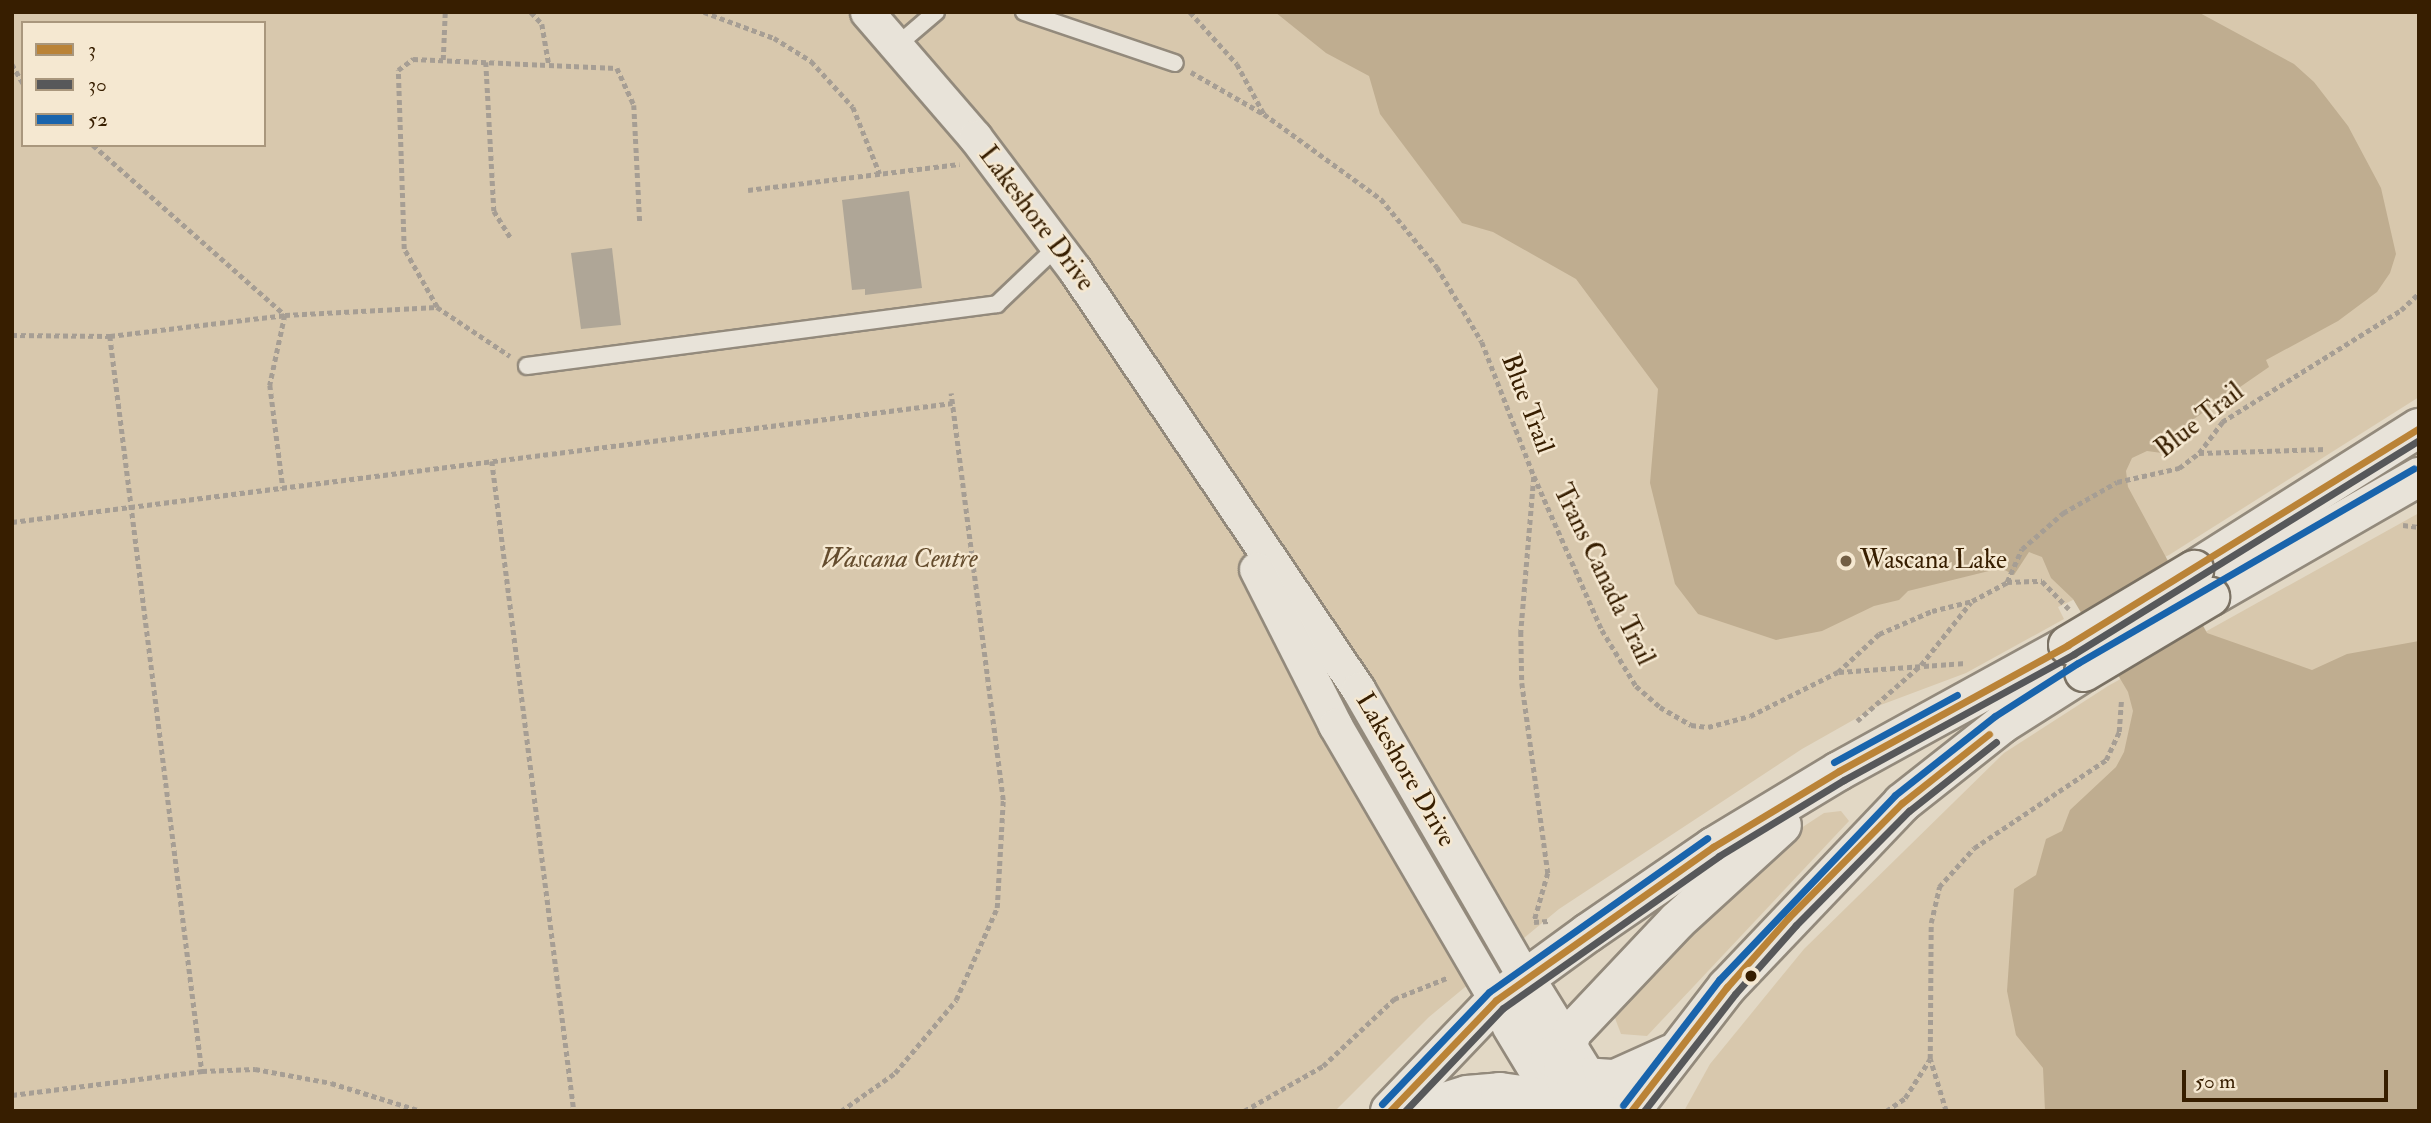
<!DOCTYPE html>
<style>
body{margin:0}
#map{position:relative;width:2431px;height:1123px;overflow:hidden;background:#e2d8c5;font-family:"IM FELL Double Pica",serif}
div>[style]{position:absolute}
.green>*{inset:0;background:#d8c8ad}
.water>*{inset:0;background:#bfad90}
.building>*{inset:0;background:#afa697}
.path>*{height:4.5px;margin-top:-2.25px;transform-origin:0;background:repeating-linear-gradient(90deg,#a69e94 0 5px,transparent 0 8.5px)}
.roads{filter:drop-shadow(2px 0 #938a7c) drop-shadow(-2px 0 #938a7c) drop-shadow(0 2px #938a7c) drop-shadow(0 -2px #938a7c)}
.service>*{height:16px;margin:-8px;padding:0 8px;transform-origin:8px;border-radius:8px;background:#e8e3d9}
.minor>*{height:33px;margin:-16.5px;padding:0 16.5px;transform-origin:16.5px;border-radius:16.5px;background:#e8e3d9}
.tertiary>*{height:38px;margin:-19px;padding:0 19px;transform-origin:19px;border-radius:19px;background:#e8e3d9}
.secondary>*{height:38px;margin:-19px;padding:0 19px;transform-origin:19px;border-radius:19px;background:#e8e3d9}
.bridges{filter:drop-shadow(2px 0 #7a7163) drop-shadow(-2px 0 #7a7163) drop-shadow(0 2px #7a7163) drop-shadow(0 -2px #7a7163)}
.secondary-bridge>*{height:38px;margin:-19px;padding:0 19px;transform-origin:19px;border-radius:19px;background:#e8e3d9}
.bus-1>*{height:7px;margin:-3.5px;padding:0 3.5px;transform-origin:3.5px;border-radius:3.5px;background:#ba8337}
.bus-2>*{height:7px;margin:-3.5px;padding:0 3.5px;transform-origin:3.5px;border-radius:3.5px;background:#57585a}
.bus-3>*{height:7px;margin:-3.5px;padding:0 3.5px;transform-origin:3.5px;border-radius:3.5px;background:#1964ac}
.dots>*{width:19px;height:19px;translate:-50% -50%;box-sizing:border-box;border:4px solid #f5e8d1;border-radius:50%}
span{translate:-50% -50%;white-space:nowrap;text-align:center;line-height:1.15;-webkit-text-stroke:5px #f5e8d1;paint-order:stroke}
.street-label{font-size:26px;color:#371e00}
.park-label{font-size:26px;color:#654d2e;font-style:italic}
.poi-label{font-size:26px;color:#371e00}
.left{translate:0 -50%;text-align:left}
.frame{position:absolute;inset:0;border:14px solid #371e00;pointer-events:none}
.legend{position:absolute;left:21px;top:21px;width:245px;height:126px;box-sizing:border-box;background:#f5e8d1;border:2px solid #a9977d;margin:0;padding:9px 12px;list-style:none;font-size:21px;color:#371e00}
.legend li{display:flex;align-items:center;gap:14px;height:35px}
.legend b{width:35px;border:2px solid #a9977d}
.scale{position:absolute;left:2182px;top:1070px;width:206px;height:32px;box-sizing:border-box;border:4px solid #371e00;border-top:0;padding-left:9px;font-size:21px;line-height:24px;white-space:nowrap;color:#371e00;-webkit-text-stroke:5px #f5e8d1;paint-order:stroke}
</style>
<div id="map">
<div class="green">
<i style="clip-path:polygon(evenodd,12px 12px,2419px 12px,2419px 397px,2169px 555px,2058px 607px,2064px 619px,1966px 673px,1878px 706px,1802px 749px,1559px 909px,1429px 1017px,1335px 1111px,12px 1111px,12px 12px,23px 23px,264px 23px,264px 145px,23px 145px,23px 23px)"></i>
<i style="clip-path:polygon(2419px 513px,2419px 1111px,1684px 1111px,1710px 1064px,1804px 949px,2004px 753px,2108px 686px)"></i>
<i style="clip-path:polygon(1841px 811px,1849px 821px,1647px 1036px,1621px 1034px,1613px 1013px,1777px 844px,1824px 813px)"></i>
</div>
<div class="water">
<i style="clip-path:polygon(1275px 12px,2198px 12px,2294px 64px,2314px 82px,2348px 126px,2381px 188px,2396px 254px,2390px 273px,2377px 292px,2338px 321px,2266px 360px,2269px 367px,2172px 434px,2162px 453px,2147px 451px,2132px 458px,2126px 471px,2128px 487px,2207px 633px,2312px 670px,2347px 654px,2419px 641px,2419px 1111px,2045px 1111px,2043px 1068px,2016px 1035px,2007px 991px,2014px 889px,2036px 875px,2046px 839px,2062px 831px,2070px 810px,2116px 767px,2124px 752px,2133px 711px,2128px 692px,2073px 599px,2051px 578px,2042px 557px,2029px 552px,2014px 575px,2001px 568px,1908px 591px,1899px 600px,1874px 606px,1822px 631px,1776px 640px,1698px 614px,1675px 584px,1650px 483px,1658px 389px,1576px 279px,1493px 232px,1462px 223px,1380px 114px,1369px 76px,1326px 53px)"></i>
</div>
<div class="building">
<i style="clip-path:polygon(909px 191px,922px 288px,865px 295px,865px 289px,852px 290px,842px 200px)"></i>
<i style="clip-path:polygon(612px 248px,621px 325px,581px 329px,571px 253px)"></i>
</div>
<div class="path">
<i style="left:531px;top:12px;width:16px;rotate:47deg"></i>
<i style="left:542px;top:24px;width:42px;rotate:80.3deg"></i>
<i style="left:704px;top:12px;width:75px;rotate:20.4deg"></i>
<i style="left:774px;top:38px;width:44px;rotate:31.9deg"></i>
<i style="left:811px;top:61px;width:62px;rotate:47.6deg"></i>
<i style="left:853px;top:107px;width:72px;rotate:68.1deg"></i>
<i style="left:1190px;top:12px;width:70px;rotate:47.9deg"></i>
<i style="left:1237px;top:64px;width:57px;rotate:61.6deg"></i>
<i style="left:1264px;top:114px;width:145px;rotate:36deg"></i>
<i style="left:1381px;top:199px;width:88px;rotate:50.5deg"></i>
<i style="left:1437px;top:267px;width:87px;rotate:59deg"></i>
<i style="left:1482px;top:342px;width:144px;rotate:68.8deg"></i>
<i style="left:1534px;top:476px;width:168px;rotate:66.2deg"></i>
<i style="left:1602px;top:630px;width:66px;rotate:58.7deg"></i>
<i style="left:1636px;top:686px;width:32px;rotate:41deg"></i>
<i style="left:1660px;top:707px;width:36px;rotate:30deg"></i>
<i style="left:1691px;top:725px;width:17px;rotate:7deg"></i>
<i style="left:1708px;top:727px;width:43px;rotate:-14.7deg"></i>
<i style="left:1750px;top:716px;width:98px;rotate:-26.6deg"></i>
<i style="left:1838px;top:672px;width:56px;rotate:-42.8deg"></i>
<i style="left:1879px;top:634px;width:58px;rotate:-23.5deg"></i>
<i style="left:1932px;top:611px;width:41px;rotate:-14deg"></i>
<i style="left:1972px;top:601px;width:40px;rotate:-28deg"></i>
<i style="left:2007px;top:582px;width:35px;rotate:-2deg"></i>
<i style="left:2042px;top:581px;width:39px;rotate:46deg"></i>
<i style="left:443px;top:60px;width:48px;rotate:-87.6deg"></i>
<i style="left:486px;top:62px;width:149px;rotate:86.9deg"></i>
<i style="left:494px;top:211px;width:31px;rotate:58deg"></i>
<i style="left:12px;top:64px;width:22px;rotate:60deg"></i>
<i style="left:1191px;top:72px;width:82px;rotate:30deg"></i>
<i style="left:93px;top:145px;width:256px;rotate:41.5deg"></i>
<i style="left:285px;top:315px;width:152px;rotate:-3deg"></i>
<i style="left:437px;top:307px;width:88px;rotate:33.9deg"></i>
<i style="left:748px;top:190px;width:213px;rotate:-7deg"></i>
<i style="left:437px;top:307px;width:67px;rotate:-119.6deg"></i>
<i style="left:404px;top:249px;width:179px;rotate:-91.9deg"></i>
<i style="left:398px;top:70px;width:19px;rotate:-36deg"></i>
<i style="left:413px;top:59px;width:204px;rotate:2.5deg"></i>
<i style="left:617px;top:68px;width:41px;rotate:65.3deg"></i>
<i style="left:634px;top:105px;width:117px;rotate:87.1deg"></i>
<i style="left:12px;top:335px;width:98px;rotate:0.6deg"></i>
<i style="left:110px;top:336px;width:176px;rotate:-6.8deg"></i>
<i style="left:285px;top:315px;width:72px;rotate:102.1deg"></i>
<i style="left:270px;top:385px;width:104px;rotate:82.8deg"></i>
<i style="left:110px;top:336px;width:741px;rotate:82.87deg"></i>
<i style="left:2199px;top:453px;width:127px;rotate:-1.8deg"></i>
<i style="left:492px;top:461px;width:655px;rotate:82.81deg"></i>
<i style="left:1534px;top:477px;width:156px;rotate:94.8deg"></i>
<i style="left:1521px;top:632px;width:51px;rotate:88.9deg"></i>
<i style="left:1522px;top:683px;width:192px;rotate:82.2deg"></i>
<i style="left:1548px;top:873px;width:51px;rotate:105.9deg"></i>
<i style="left:1534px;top:922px;width:14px;rotate:-4deg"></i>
<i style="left:12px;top:522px;width:948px;rotate:-7.21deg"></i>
<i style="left:2403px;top:525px;width:16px;rotate:7deg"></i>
<i style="left:2007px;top:582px;width:36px;rotate:-66deg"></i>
<i style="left:2022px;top:549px;width:55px;rotate:-41.3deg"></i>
<i style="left:2063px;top:513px;width:62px;rotate:-29.9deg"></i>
<i style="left:2117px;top:482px;width:64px;rotate:-12.7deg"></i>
<i style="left:2179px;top:468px;width:25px;rotate:-37deg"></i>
<i style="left:2199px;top:453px;width:39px;rotate:-53deg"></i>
<i style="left:2222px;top:422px;width:211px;rotate:-32deg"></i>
<i style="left:2401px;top:310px;width:25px;rotate:-43deg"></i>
<i style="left:1839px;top:672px;width:127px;rotate:-4.1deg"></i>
<i style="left:1857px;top:721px;width:85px;rotate:-41.2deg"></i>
<i style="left:1921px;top:665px;width:80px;rotate:-51.6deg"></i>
<i style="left:12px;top:1095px;width:192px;rotate:-7.2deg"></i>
<i style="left:202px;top:1071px;width:53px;rotate:-2.2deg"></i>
<i style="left:255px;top:1069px;width:77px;rotate:10.4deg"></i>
<i style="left:331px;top:1083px;width:94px;rotate:17.3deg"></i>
<i style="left:841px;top:1111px;width:66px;rotate:-35.1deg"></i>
<i style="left:895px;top:1073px;width:95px;rotate:-50.1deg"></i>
<i style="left:956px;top:1000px;width:101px;rotate:-66deg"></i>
<i style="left:997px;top:908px;width:108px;rotate:-86.8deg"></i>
<i style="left:1003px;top:800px;width:410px;rotate:-97.3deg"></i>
<i style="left:1244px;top:1111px;width:91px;rotate:-29.7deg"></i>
<i style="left:1323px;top:1066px;width:98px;rotate:-43.3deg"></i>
<i style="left:1394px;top:999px;width:59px;rotate:-21.8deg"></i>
<i style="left:1701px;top:1111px;width:50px"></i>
<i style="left:1886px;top:1111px;width:23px;rotate:-34deg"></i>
<i style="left:1905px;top:1098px;width:46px;rotate:-57.3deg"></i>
<i style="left:1946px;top:1111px;width:54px;rotate:-107.1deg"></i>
<i style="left:1930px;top:1059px;width:136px;rotate:-89.6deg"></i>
<i style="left:1931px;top:923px;width:37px;rotate:-77deg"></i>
<i style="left:1939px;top:887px;width:52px;rotate:-48.1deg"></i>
<i style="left:1974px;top:848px;width:159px;rotate:-33.7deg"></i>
<i style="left:2106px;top:760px;width:31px;rotate:-65deg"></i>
<i style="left:2119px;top:732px;width:31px;rotate:-86deg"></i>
</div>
<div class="roads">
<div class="service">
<i style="left:1024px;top:12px;width:159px;rotate:18.7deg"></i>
<i style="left:895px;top:47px;width:54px;rotate:-40.5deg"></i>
<i style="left:527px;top:366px;width:474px;rotate:-7.5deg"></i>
<i style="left:997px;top:304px;width:84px;rotate:-43.6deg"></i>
</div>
<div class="minor">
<i style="left:867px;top:12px;width:165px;rotate:49.2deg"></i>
<i style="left:975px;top:137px;width:166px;rotate:53.1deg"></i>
<i style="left:1075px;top:270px;width:506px;rotate:55.96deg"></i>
<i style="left:1358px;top:689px;width:334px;rotate:60deg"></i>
<i style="left:1256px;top:569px;width:175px;rotate:63.1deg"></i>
<i style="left:1335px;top:725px;width:319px;rotate:59.7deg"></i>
</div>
<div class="tertiary">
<i style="left:1525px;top:978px;width:156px;rotate:58.3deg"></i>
<i style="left:1511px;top:1025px;width:100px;rotate:58.8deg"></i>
</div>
<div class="secondary">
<i style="left:2194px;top:570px;width:266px;rotate:-32.3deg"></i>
<i style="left:2210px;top:597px;width:241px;rotate:-29.9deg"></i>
<i style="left:1496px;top:1000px;width:78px;rotate:46deg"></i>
<i style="left:1550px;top:1056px;width:40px;rotate:32deg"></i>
<i style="left:1584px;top:1077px;width:31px;rotate:4deg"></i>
<i style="left:1615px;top:1079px;width:61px;rotate:-24.1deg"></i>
<i style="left:1390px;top:1111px;width:153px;rotate:-46.3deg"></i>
<i style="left:1496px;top:1000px;width:114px;rotate:-36.1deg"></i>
<i style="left:1588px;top:933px;width:152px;rotate:-34.5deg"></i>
<i style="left:1713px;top:847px;width:147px;rotate:-31.1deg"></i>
<i style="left:1839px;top:771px;width:261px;rotate:-28.8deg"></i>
<i style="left:1416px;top:1111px;width:53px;rotate:-17.4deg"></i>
<i style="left:1467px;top:1095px;width:33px;rotate:-5deg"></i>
<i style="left:1500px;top:1092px;width:58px;rotate:8deg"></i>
<i style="left:1557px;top:1100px;width:30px;rotate:21deg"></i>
<i style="left:1573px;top:1111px;width:47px;rotate:-102.3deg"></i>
<i style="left:1563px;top:1065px;width:34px;rotate:-75deg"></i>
<i style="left:1572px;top:1032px;width:153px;rotate:-46.6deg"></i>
<i style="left:1677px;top:921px;width:142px;rotate:-42.4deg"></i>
<i style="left:1631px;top:1111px;width:157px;rotate:-52.3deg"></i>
<i style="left:1727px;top:987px;width:254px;rotate:-46.4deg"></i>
<i style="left:1902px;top:803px;width:127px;rotate:-38.3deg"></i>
<i style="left:2002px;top:724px;width:97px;rotate:-32.4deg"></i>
</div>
</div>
<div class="bridges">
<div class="secondary-bridge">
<i style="left:2068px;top:645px;width:147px;rotate:-30.8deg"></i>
<i style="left:2084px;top:672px;width:147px;rotate:-30.8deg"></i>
</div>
</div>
<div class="bus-1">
<i style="left:1390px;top:1111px;width:153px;rotate:-46.3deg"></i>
<i style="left:1496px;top:1000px;width:266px;rotate:-35.2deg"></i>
<i style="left:1713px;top:847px;width:147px;rotate:-31.1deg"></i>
<i style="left:1839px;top:771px;width:261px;rotate:-28.8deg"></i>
<i style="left:2068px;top:645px;width:413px;rotate:-31.7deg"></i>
<i style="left:1631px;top:1111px;width:157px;rotate:-52.3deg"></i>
<i style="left:1727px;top:987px;width:92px;rotate:-48.5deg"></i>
<i style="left:1788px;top:918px;width:162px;rotate:-45.3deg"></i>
<i style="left:1902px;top:803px;width:111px;rotate:-38.4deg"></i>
</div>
<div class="bus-2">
<i style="left:1405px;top:1111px;width:142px;rotate:-46.4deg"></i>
<i style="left:1503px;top:1008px;width:264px;rotate:-35.1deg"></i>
<i style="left:1719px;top:856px;width:146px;rotate:-31.3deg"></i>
<i style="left:1844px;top:780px;width:262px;rotate:-28.7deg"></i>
<i style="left:2074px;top:654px;width:406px;rotate:-31.8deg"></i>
<i style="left:1644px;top:1111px;width:148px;rotate:-52.1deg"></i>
<i style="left:1735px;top:994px;width:92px;rotate:-48.5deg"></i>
<i style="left:1796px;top:925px;width:161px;rotate:-45.3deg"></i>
<i style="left:1909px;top:811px;width:111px;rotate:-38.4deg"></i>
</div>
<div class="bus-3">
<i style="left:1834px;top:762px;width:140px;rotate:-28.6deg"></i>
<i style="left:1382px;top:1104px;width:155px;rotate:-46.3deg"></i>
<i style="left:1489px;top:992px;width:267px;rotate:-35.2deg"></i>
<i style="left:1623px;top:1105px;width:158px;rotate:-52.5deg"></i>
<i style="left:1719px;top:980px;width:255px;rotate:-46.4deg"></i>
<i style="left:1895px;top:795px;width:127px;rotate:-38.3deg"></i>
<i style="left:1995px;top:716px;width:98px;rotate:-32.6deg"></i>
<i style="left:2078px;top:663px;width:388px;rotate:-30.1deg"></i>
</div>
<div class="dots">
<i style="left:1846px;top:561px;background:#735f45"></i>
<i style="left:1751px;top:976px;background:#371e00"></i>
</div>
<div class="street-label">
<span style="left:1036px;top:219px;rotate:53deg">Lakeshore Drive</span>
<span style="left:1527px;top:404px;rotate:69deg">Blue Trail</span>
<span style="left:2200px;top:421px;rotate:-38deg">Blue Trail</span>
<span style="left:1603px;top:575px;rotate:64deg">Trans Canada Trail</span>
<span style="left:1405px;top:770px;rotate:60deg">Lakeshore Drive</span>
</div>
<div class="park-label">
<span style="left:899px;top:560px">Wascana Centre</span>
</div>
<div class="poi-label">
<span class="left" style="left:1860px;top:561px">Wascana Lake</span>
</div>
<div class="frame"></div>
<ul class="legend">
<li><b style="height:9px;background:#ba8337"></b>3</li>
<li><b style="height:9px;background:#57585a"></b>30</li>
<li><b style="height:9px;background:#1964ac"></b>52</li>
</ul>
<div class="scale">50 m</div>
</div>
